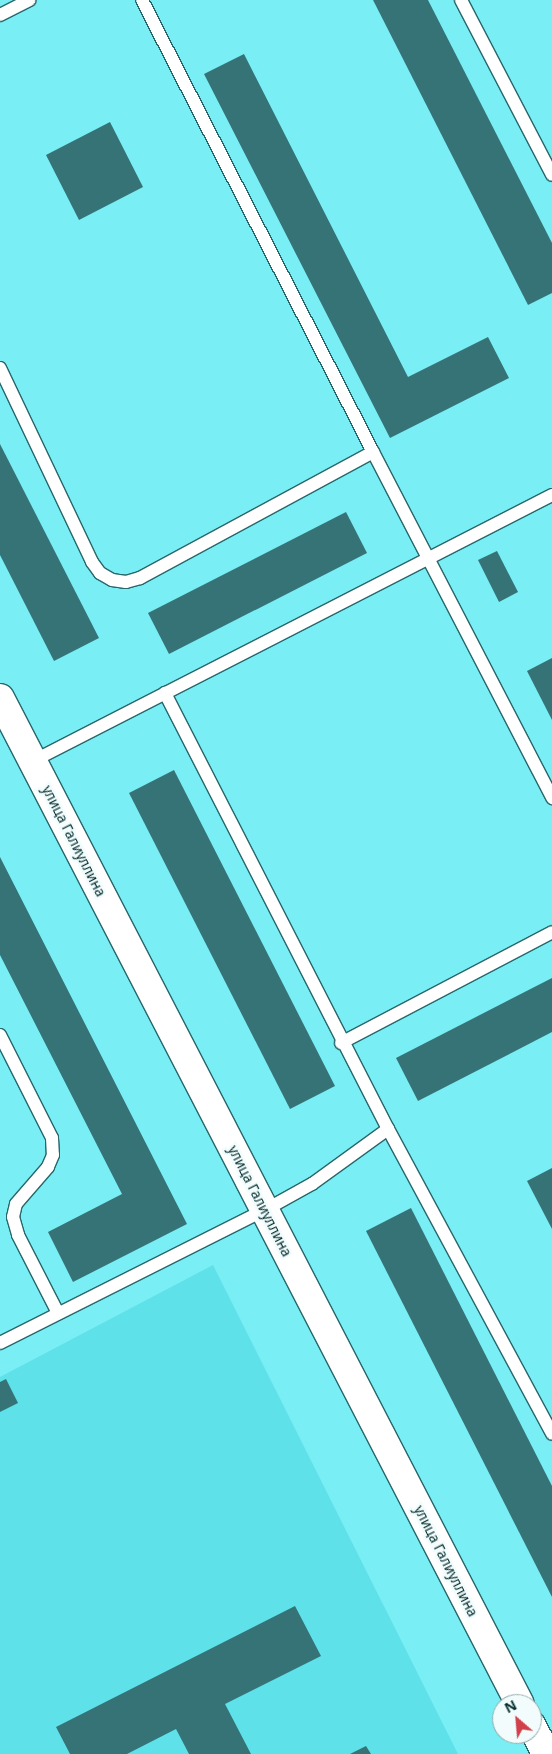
<!DOCTYPE html>
<meta charset="utf-8">
<style>
body{margin:0}
#map{position:relative;width:552px;height:1754px;overflow:hidden;background:#79eef5;font-family:"Noto Sans",sans-serif}
div>[style]{position:absolute}
.built>*{inset:0;background:#5ee1e9}
.building>*{inset:0;background:#357377}
.roads{filter:drop-shadow(1px 0 #28676b) drop-shadow(-1px 0 #28676b) drop-shadow(0 1px #28676b) drop-shadow(0 -1px #28676b)}
.service>*{height:12px;margin:-6px;padding:0 6px;transform-origin:6px;border-radius:6px;background:#fff}
.tertiary>*{height:28px;margin:-14px;padding:0 14px;transform-origin:14px;border-radius:14px;background:#fff}
span{translate:-50% -50%;white-space:nowrap;text-align:center;line-height:1.15;-webkit-text-stroke:5px #f2fcfc;paint-order:stroke}
.street-label{font-size:14px;color:#052d2f}
.north{position:absolute;left:492px;top:1694px;width:50px;height:50px;box-sizing:border-box;background:#f2fcfc;border:1px solid #93a9aa;border-radius:50%;rotate:333deg;font-size:14px;font-weight:700;line-height:20px;text-align:center;color:#052d2f}
.north::after{content:'';display:block;margin:auto;width:18px;height:22px;background:#d1414b;clip-path:polygon(50% 0,100% 100%,50% 72%,0 100%)}
</style>
<div id="map">
<div class="built">
<i style="clip-path:polygon(213px 1265px,458px 1754px,0 1754px,0 1377px)"></i>
</div>
<div class="building">
<i style="clip-path:polygon(373px 0,428px 0,552px 243px,552px 293px,528px 305px)"></i>
<i style="clip-path:polygon(244px 54px,408px 377px,488px 337px,509px 378px,390px 438px,204px 74px)"></i>
<i style="clip-path:polygon(110px 122px,143px 187px,79px 220px,46px 155px)"></i>
<i style="clip-path:polygon(0 444px,99px 638px,54px 661px,0 555px)"></i>
<i style="clip-path:polygon(346px 512px,367px 553px,169px 654px,148px 613px)"></i>
<i style="clip-path:polygon(497px 551px,518px 592px,499px 602px,478px 560px)"></i>
<i style="clip-path:polygon(552px 658px,552px 720px,527px 671px)"></i>
<i style="clip-path:polygon(174px 770px,335px 1086px,290px 1109px,129px 793px)"></i>
<i style="clip-path:polygon(0 857px,187px 1224px,73px 1282px,48px 1232px,122px 1194px,0 955px)"></i>
<i style="clip-path:polygon(552px 978px,552px 1032px,418px 1101px,396px 1058px)"></i>
<i style="clip-path:polygon(552px 1168px,552px 1229px,527px 1181px)"></i>
<i style="clip-path:polygon(411px 1208px,552px 1486px,552px 1597px,366px 1231px)"></i>
<i style="clip-path:polygon(6px 1379px,18px 1403px,0 1412px,0 1382px)"></i>
<i style="clip-path:polygon(295px 1606px,321px 1656px,225px 1704px,251px 1754px,189px 1754px,176px 1729px,127px 1754px,70px 1754px,56px 1727px)"></i>
<i style="clip-path:polygon(366px 1746px,371px 1754px,350px 1754px)"></i>
</div>
<div class="roads">
<div class="service">
<i style="left:142px;top:0;width:508px;rotate:62.93deg"></i>
<i style="left:461px;top:0;width:197px;rotate:62.5deg"></i>
<i style="left:0;top:15px;width:33px;rotate:-27deg"></i>
<i style="left:0;top:368px;width:215px;rotate:64.6deg"></i>
<i style="left:92px;top:562px;width:14px;rotate:54deg"></i>
<i style="left:100px;top:573px;width:14px;rotate:30deg"></i>
<i style="left:112px;top:580px;width:14px;rotate:8deg"></i>
<i style="left:126px;top:582px;width:15px;rotate:-16deg"></i>
<i style="left:140px;top:578px;width:265px;rotate:-28.4deg"></i>
<i style="left:373px;top:452px;width:390px;rotate:62.6deg"></i>
<i style="left:33px;top:761px;width:583px;rotate:-27.14deg"></i>
<i style="left:0;top:1035px;width:115px;rotate:63.2deg"></i>
<i style="left:52px;top:1138px;width:17px;rotate:87deg"></i>
<i style="left:53px;top:1155px;width:13px;rotate:113deg"></i>
<i style="left:48px;top:1167px;width:49px;rotate:130.9deg"></i>
<i style="left:16px;top:1204px;width:13px;rotate:103deg"></i>
<i style="left:13px;top:1217px;width:19px;rotate:74deg"></i>
<i style="left:18px;top:1235px;width:88px;rotate:62.9deg"></i>
<i style="left:341px;top:1043px;width:238px;rotate:-27.7deg"></i>
<i style="left:388px;top:1129px;width:346px;rotate:61.7deg"></i>
<i style="left:0;top:1343px;width:297px;rotate:-26.7deg"></i>
<i style="left:265px;top:1210px;width:54px;rotate:-29deg"></i>
<i style="left:312px;top:1184px;width:94px;rotate:-35.9deg"></i>
<i style="left:388px;top:1129px;width:490px;rotate:-117.1deg"></i>
</div>
<div class="tertiary">
<i style="left:0;top:698px;width:1132px;rotate:62.67deg"></i>
<i style="left:532px;top:1726px;width:31px;rotate:63deg"></i>
</div>
</div>
<div class="street-label">
<span style="left:74px;top:841px;rotate:63deg">улица Галиуллина</span>
<span style="left:260px;top:1201px;rotate:63deg">улица Галиуллина</span>
<span style="left:446px;top:1561px;rotate:63deg">улица Галиуллина</span>
</div>
<div class="north">N</div>
</div>
